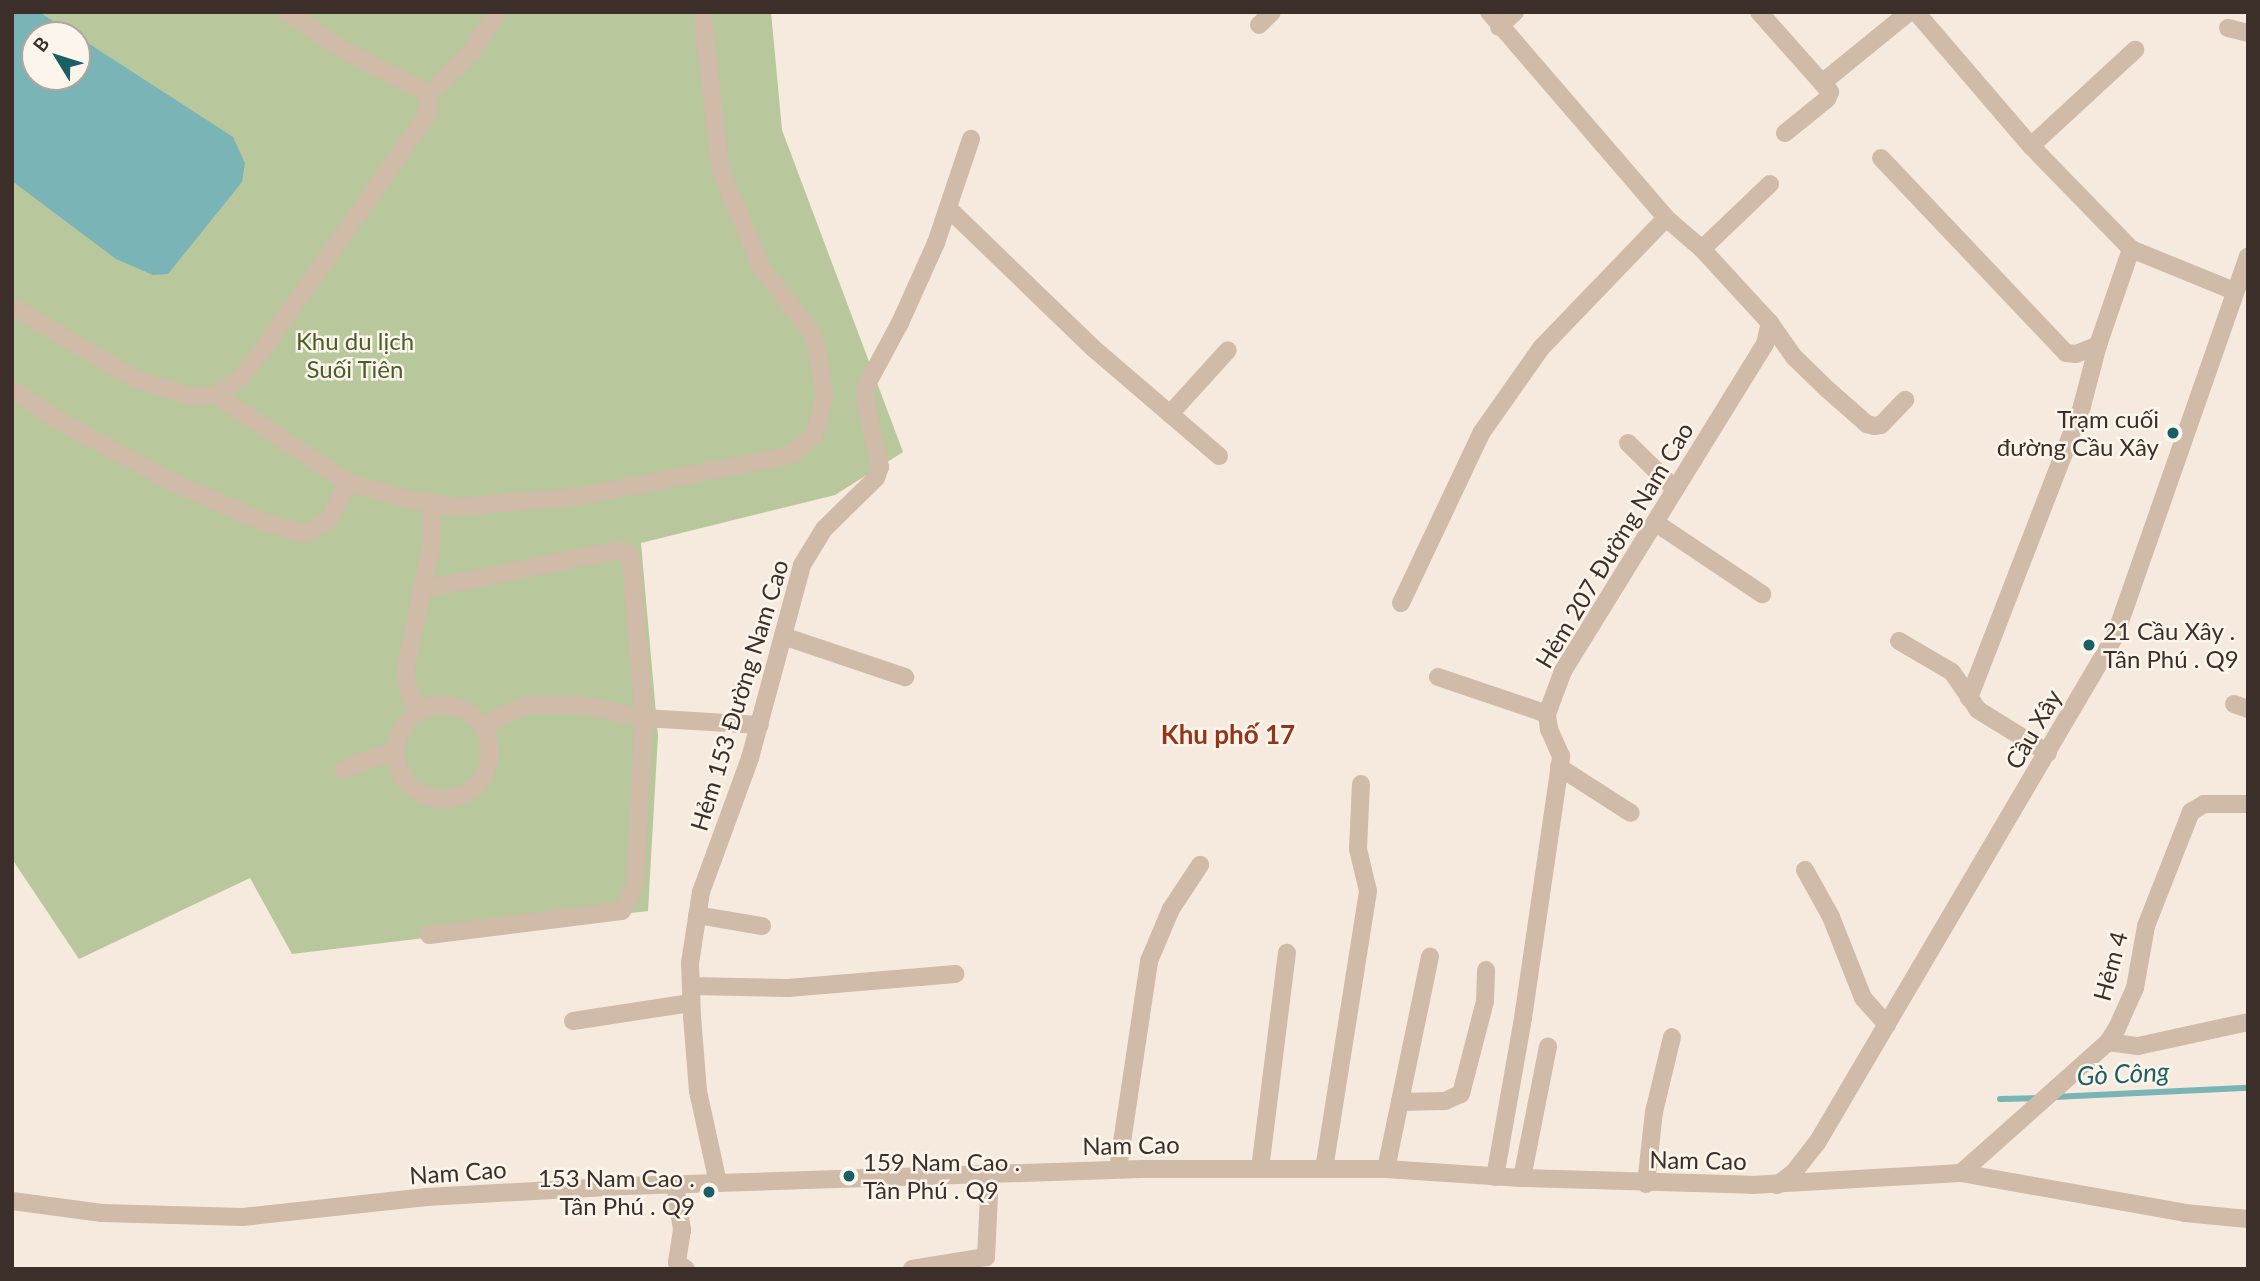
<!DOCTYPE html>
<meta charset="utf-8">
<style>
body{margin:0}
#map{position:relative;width:2260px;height:1281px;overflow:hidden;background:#f6eade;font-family:Lato,sans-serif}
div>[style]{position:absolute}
.green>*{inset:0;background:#b9c79c}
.water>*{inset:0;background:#7ab4b6}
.stream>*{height:6px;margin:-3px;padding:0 3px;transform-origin:3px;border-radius:3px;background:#7ab4b6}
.minor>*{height:18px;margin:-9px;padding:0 9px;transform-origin:9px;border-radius:9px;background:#d0baa8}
.minor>.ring{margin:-9px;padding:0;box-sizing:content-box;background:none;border:18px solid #d0baa8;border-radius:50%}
.dots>*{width:19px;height:19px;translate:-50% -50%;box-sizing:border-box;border:4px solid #fcf5ec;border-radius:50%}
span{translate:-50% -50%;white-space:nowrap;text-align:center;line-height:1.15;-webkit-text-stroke:5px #fcf5ec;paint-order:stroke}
.park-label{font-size:24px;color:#4b5d2a}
.poi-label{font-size:24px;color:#3c2f29}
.right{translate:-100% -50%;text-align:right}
.left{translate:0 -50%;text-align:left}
.street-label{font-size:24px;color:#3c2f29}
.neighbourhood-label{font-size:26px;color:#953518;font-weight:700}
.water-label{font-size:26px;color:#195f63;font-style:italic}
.frame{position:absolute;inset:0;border:14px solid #3c2f29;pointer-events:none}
.north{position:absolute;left:21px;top:21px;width:70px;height:70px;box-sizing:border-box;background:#fcf5ec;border:2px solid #afa69e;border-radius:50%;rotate:308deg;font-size:19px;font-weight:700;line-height:28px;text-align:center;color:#3c2f29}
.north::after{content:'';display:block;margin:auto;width:24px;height:32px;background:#195f63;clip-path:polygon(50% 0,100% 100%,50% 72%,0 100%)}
</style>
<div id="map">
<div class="green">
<i style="clip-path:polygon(evenodd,12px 12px,771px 12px,782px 130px,903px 452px,835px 495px,641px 543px,658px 736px,648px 911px,292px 954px,250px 878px,79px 959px,12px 859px,12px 12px,35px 35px,77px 35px,77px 77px,35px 77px,35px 35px)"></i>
</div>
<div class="water">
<i style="clip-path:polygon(12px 12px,39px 12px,75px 35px,35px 35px,35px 77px,77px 77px,77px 36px,233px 137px,245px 163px,242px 182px,168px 274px,153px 275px,116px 259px,12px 181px)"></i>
</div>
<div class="stream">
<i style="left:2054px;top:1097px;width:194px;rotate:-2.7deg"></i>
<i style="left:2000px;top:1099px;width:40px;rotate:-1.4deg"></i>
</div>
<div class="minor">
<i style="left:1489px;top:12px;width:272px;rotate:49.3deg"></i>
<i style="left:1666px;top:218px;width:48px;rotate:40.7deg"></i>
<i style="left:1702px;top:249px;width:100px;rotate:47.4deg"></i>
<i style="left:1770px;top:323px;width:42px;rotate:54.8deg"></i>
<i style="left:1794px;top:357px;width:46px;rotate:44.1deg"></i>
<i style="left:1827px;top:389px;width:53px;rotate:41.2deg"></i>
<i style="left:1867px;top:424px;width:7px;rotate:16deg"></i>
<i style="left:1874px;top:426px;width:7px;rotate:-8deg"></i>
<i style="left:1881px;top:425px;width:35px;rotate:-46deg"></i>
<i style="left:1759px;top:12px;width:95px;rotate:48.4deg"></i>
<i style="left:1916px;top:12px;width:177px;rotate:49.4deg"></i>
<i style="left:2031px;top:146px;width:144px;rotate:45.8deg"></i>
<i style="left:2131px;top:249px;width:111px;rotate:22.2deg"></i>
<i style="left:1259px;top:25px;width:18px;rotate:-45deg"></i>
<i style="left:1499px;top:27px;width:22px;rotate:-43deg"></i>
<i style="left:2228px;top:28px;width:21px;rotate:14deg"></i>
<i style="left:429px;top:94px;width:59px;rotate:-45deg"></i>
<i style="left:471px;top:52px;width:48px;rotate:-56deg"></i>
<i style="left:1785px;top:133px;width:54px;rotate:-39deg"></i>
<i style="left:1827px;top:99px;width:8px;rotate:-67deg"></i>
<i style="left:1830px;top:92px;width:12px;rotate:-132deg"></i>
<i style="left:1822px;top:83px;width:112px;rotate:-39.2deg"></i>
<i style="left:2031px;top:146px;width:142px;rotate:-42.7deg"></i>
<i style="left:1881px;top:158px;width:269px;rotate:46.5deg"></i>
<i style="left:2066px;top:353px;width:10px;rotate:6deg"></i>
<i style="left:2076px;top:354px;width:24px;rotate:-22deg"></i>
<i style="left:2098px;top:345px;width:102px;rotate:-71deg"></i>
<i style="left:948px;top:208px;width:202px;rotate:44deg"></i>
<i style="left:1093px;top:348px;width:166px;rotate:40.6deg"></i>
<i style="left:1702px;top:249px;width:94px;rotate:-43.7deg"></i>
<i style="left:16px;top:309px;width:140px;rotate:30.4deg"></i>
<i style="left:137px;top:380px;width:59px;rotate:16.6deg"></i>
<i style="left:194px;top:397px;width:22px;rotate:-5deg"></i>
<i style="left:216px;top:395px;width:157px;rotate:33.6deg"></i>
<i style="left:347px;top:482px;width:61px;rotate:16.1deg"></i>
<i style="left:406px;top:499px;width:52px;rotate:8.9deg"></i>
<i style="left:457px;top:507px;width:120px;rotate:-4.8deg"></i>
<i style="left:577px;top:497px;width:218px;rotate:-11.1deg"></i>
<i style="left:791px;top:455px;width:30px;rotate:-41deg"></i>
<i style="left:814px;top:435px;width:41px;rotate:-74.6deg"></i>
<i style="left:825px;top:395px;width:60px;rotate:-100.6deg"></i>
<i style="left:814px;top:336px;width:87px;rotate:-127.5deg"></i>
<i style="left:761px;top:267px;width:104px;rotate:-112.6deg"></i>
<i style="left:721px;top:171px;width:160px;rotate:-96.8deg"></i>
<i style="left:12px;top:390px;width:61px;rotate:32.9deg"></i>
<i style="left:63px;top:423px;width:122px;rotate:28.5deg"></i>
<i style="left:170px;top:481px;width:99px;rotate:23.7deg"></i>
<i style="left:261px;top:521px;width:46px;rotate:16.5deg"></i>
<i style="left:305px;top:534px;width:29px;rotate:-31deg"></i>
<i style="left:330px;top:519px;width:41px;rotate:-65.3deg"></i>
<i style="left:216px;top:395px;width:29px;rotate:-35deg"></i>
<i style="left:240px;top:378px;width:30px;rotate:-50deg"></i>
<i style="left:259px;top:355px;width:293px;rotate:-55deg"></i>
<i style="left:427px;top:115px;width:21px;rotate:-85deg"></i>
<i style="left:429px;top:94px;width:94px;rotate:-152.9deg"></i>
<i style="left:345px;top:51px;width:71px;rotate:-146.5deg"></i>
<i style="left:1170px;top:414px;width:86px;rotate:-47.8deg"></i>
<i style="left:1628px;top:443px;width:66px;rotate:44.4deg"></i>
<i style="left:1656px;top:523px;width:128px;rotate:33.8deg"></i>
<i style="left:420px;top:590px;width:203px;rotate:-11.4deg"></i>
<i style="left:619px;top:550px;width:9px;rotate:21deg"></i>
<i style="left:627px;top:553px;width:7px;rotate:56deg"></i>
<i style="left:631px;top:559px;width:160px;rotate:85.3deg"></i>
<i style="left:644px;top:718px;width:116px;rotate:3.5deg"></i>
<i style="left:1401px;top:603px;width:189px;rotate:-64.7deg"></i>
<i style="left:1482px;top:432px;width:103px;rotate:-54.9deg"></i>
<i style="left:1541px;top:348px;width:180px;rotate:-46.1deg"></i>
<i style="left:783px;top:636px;width:129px;rotate:18.6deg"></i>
<i style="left:1899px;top:641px;width:61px;rotate:30.3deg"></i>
<i style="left:1952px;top:672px;width:46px;rotate:55.6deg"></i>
<i style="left:1978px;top:710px;width:82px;rotate:31.6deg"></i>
<i style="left:1438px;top:677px;width:115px;rotate:18.7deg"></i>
<i style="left:1969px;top:698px;width:313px;rotate:-68.8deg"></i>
<i style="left:2082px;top:406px;width:63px;rotate:-75.3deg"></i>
<i style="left:2234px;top:704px;width:15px;rotate:20deg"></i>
<i class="ring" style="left:396px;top:705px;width:76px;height:76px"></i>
<i style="left:423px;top:710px;width:18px;rotate:-135deg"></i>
<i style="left:410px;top:697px;width:26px;rotate:-101deg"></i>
<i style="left:405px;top:671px;width:127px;rotate:-78.2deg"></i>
<i style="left:431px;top:547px;width:44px;rotate:-88.7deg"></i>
<i style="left:1559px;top:767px;width:85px;rotate:32.6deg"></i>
<i style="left:343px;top:770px;width:57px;rotate:-21.6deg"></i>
<i style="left:1805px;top:870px;width:54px;rotate:61deg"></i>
<i style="left:1831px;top:917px;width:87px;rotate:68.4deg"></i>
<i style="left:1863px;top:998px;width:36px;rotate:48deg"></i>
<i style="left:697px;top:915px;width:66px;rotate:9.6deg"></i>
<i style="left:429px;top:935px;width:194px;rotate:-7.1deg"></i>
<i style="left:622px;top:911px;width:30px;rotate:-64deg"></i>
<i style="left:635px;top:884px;width:166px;rotate:-86.9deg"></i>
<i style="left:644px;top:718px;width:63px;rotate:-168.2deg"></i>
<i style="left:582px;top:705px;width:55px;rotate:180deg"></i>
<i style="left:527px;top:705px;width:49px;rotate:156deg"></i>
<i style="left:691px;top:986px;width:97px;rotate:1.2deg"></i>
<i style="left:788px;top:988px;width:168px;rotate:-4.8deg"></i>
<i style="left:573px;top:1021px;width:119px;rotate:-8.7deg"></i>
<i style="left:2108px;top:1042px;width:30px;rotate:8deg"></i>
<i style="left:2138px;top:1046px;width:113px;rotate:-12.3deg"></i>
<i style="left:1400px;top:1102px;width:45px;rotate:-1.3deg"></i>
<i style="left:1445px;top:1101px;width:17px;rotate:-24deg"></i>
<i style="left:1461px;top:1094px;width:96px;rotate:-75.5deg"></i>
<i style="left:1485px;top:1001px;width:31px;rotate:-88deg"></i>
<i style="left:1118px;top:1169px;width:210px;rotate:-81.5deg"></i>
<i style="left:1149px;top:961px;width:56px;rotate:-67.1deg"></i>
<i style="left:1171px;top:909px;width:53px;rotate:-56.6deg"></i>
<i style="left:1260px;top:1169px;width:218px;rotate:-82.9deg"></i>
<i style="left:1324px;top:1169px;width:281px;rotate:-81deg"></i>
<i style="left:1368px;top:891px;width:43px;rotate:-103.4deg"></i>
<i style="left:1358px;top:849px;width:65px;rotate:-87.4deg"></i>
<i style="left:1386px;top:1169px;width:217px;rotate:-78.3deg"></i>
<i style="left:1961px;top:1173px;width:197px;rotate:-41.7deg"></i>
<i style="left:2108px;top:1042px;width:17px;rotate:-57deg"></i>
<i style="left:2117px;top:1028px;width:44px;rotate:-65.8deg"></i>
<i style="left:2135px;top:988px;width:63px;rotate:-79.9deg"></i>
<i style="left:2146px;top:926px;width:123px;rotate:-68.5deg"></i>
<i style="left:2191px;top:812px;width:15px;rotate:-32deg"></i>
<i style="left:2204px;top:804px;width:44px"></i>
<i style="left:1495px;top:1177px;width:161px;rotate:-80deg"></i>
<i style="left:1523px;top:1018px;width:265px;rotate:-81.7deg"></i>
<i style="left:1561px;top:756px;width:30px;rotate:-114deg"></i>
<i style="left:1549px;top:729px;width:15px;rotate:-98deg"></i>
<i style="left:1547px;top:714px;width:46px;rotate:-69.6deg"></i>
<i style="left:1563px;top:671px;width:384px;rotate:-58.3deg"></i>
<i style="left:1765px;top:344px;width:22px;rotate:-77deg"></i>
<i style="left:1522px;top:1178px;width:134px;rotate:-78.8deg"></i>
<i style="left:718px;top:1183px;width:94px;rotate:-102.3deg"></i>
<i style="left:698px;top:1091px;width:74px;rotate:-94.6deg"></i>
<i style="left:692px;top:1017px;width:54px;rotate:-92.1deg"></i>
<i style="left:690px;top:963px;width:72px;rotate:-81.2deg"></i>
<i style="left:701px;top:892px;width:143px;rotate:-69.9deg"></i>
<i style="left:750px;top:758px;width:200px;rotate:-74.9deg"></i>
<i style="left:802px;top:565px;width:42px;rotate:-58.6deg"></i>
<i style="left:824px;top:529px;width:73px;rotate:-44.4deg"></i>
<i style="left:876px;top:478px;width:12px;rotate:-70deg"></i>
<i style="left:880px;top:467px;width:63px;rotate:-102.9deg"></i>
<i style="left:866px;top:406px;width:18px;rotate:-93deg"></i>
<i style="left:865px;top:388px;width:74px;rotate:-61.7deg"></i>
<i style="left:900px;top:323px;width:88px;rotate:-65.8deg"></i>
<i style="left:936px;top:243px;width:110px;rotate:-71.4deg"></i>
<i style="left:675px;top:1184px;width:47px;rotate:81.3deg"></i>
<i style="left:682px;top:1230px;width:33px;rotate:99deg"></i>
<i style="left:677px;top:1263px;width:11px;rotate:34deg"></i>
<i style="left:1646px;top:1184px;width:72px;rotate:-83.7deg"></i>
<i style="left:1654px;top:1112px;width:77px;rotate:-76.5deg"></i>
<i style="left:1777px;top:1185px;width:21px;rotate:-37deg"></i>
<i style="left:1794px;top:1172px;width:37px;rotate:-52deg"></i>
<i style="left:1817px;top:1143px;width:588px;rotate:-59.55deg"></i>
<i style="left:2115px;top:636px;width:402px;rotate:-70.7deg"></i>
<i style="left:12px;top:1201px;width:91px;rotate:7.6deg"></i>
<i style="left:102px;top:1213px;width:141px;rotate:1.6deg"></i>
<i style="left:243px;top:1217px;width:185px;rotate:-6.2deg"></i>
<i style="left:427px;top:1197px;width:199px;rotate:-3.2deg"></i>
<i style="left:626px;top:1186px;width:516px;rotate:-1.89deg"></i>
<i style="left:1142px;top:1169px;width:244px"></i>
<i style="left:1386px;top:1169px;width:136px;rotate:3.8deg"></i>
<i style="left:1522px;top:1178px;width:230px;rotate:1.7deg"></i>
<i style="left:1752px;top:1185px;width:209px;rotate:-3.3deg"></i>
<i style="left:1961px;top:1173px;width:228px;rotate:10.1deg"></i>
<i style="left:2185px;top:1213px;width:63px;rotate:5.4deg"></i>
<i style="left:912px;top:1269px;width:75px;rotate:-9.2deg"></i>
<i style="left:986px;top:1257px;width:83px;rotate:-87.2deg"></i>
</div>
<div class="dots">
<i style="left:2173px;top:433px;background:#195f63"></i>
<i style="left:2089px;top:645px;background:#195f63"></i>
<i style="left:849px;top:1176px;background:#195f63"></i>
<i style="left:709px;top:1192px;background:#195f63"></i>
</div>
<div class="park-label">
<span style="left:355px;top:355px">Khu du lịch<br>Suối Tiên</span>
</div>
<div class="poi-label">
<span class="right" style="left:2159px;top:433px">Trạm cuối<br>đường Cầu Xây</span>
<span class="left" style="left:2103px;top:645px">21 Cầu Xây .<br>Tân Phú . Q9</span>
<span class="left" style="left:863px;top:1176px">159 Nam Cao .<br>Tân Phú . Q9</span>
<span class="right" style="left:695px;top:1192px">153 Nam Cao .<br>Tân Phú . Q9</span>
</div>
<div class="street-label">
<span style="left:1614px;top:545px;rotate:-59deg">Hẻm 207 Đường Nam Cao</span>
<span style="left:739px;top:695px;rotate:-73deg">Hẻm 153 Đường Nam Cao</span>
<span style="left:2033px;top:729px;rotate:-60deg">Cầu Xây</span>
<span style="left:2110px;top:966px;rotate:-75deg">Hẻm 4</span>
<span style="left:1131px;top:1145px;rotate:-1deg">Nam Cao</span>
<span style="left:1698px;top:1160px;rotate:1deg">Nam Cao</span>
<span style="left:458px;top:1172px;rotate:-4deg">Nam Cao</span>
</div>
<div class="neighbourhood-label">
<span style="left:1228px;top:735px">Khu phố 17</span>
</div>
<div class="water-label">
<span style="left:2123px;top:1074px;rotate:-3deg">Gò Công</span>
</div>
<div class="frame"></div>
<div class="north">B</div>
</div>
